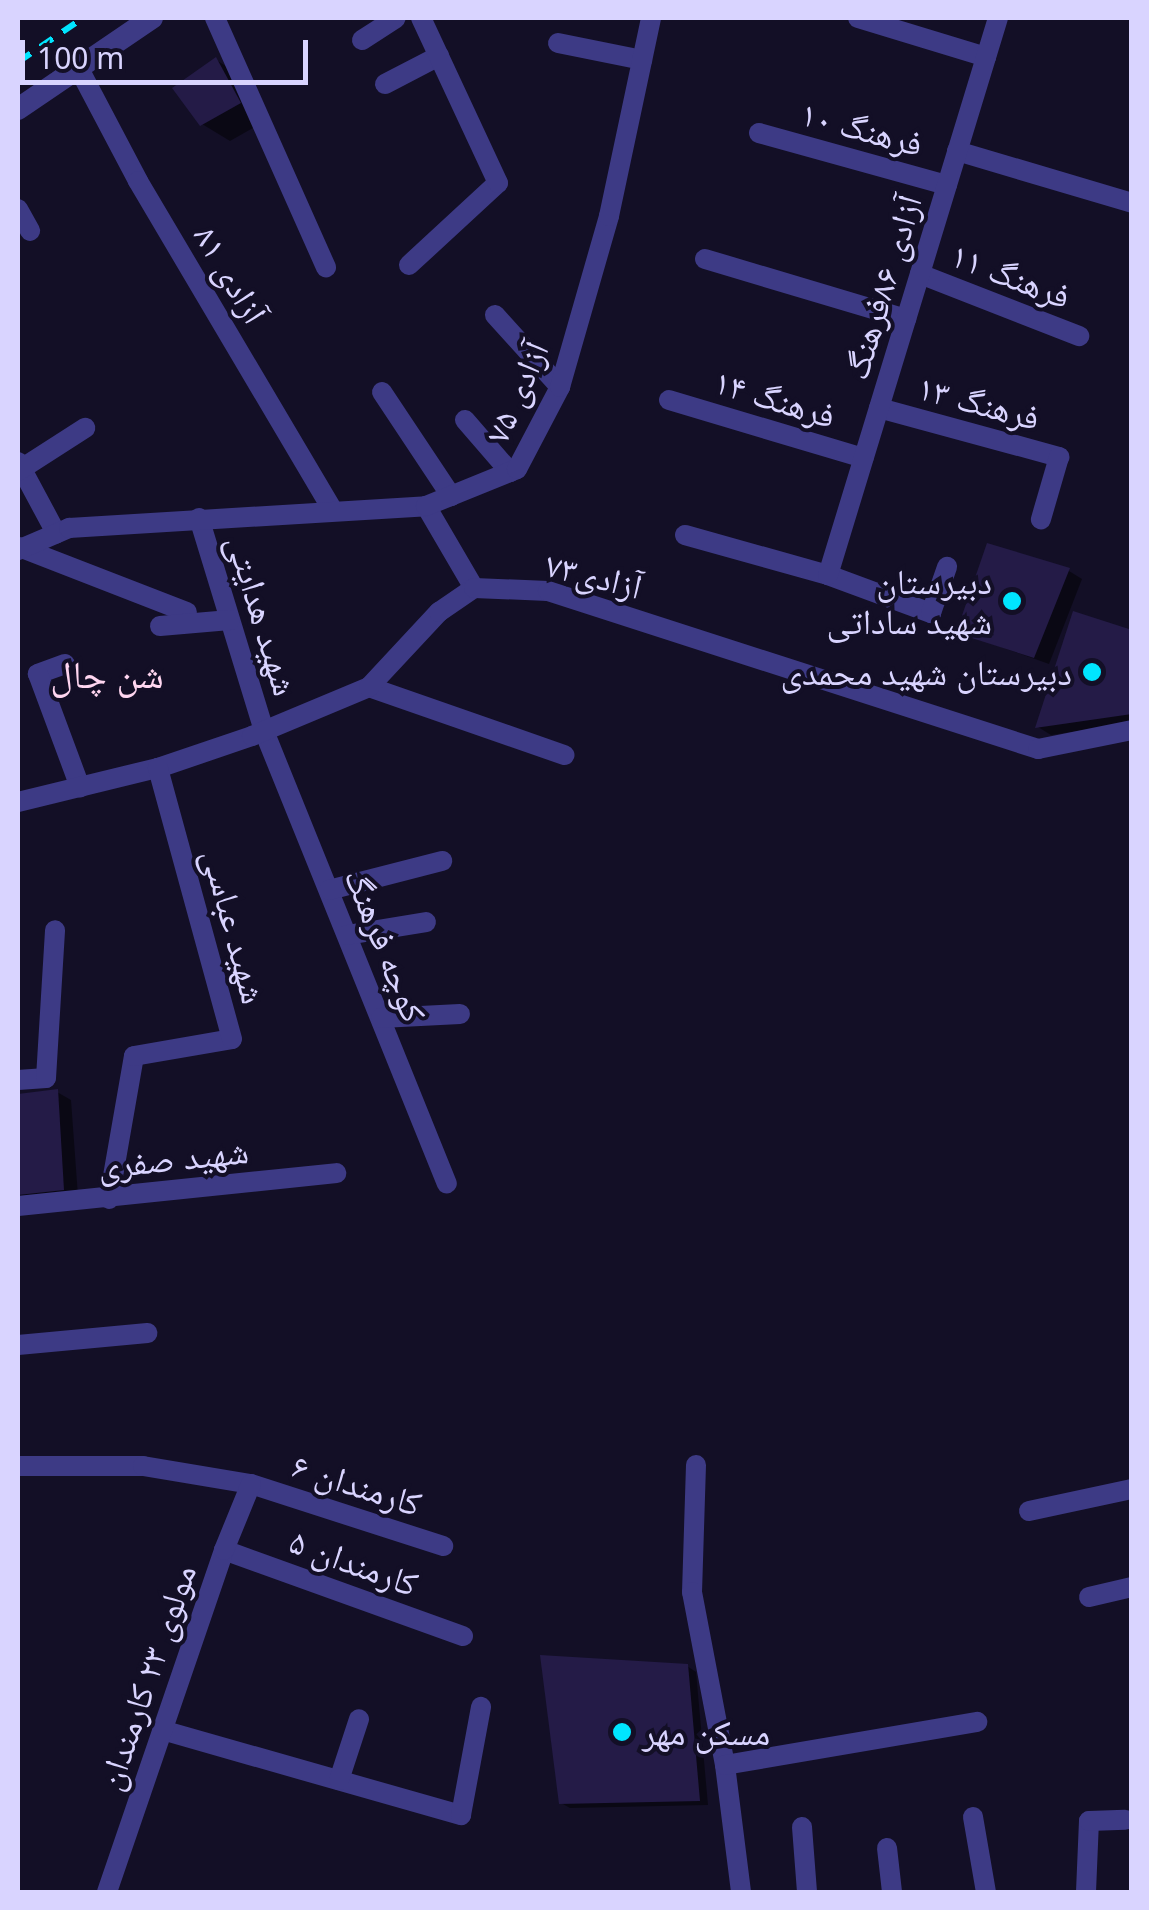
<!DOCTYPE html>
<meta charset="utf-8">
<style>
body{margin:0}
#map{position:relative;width:1149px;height:1910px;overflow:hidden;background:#130f26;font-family:"Noto Sans","Noto Naskh Arabic",sans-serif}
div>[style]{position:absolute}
.shadow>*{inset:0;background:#0007}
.building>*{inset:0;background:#241b47}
.minor>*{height:20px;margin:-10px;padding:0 10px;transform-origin:10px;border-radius:10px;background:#3d3a85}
.tertiary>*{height:22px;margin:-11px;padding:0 11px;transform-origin:11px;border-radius:11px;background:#3d3a85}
.rail>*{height:6px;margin-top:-3px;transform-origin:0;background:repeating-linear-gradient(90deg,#00e5ff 0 15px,transparent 0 27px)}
.dots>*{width:28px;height:28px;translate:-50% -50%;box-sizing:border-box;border:5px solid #130f26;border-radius:50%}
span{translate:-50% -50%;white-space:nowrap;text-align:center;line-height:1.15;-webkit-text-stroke:8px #130f26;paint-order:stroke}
.street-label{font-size:35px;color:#d9d4ff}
.poi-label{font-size:35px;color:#d9d4ff}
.right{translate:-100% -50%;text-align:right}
.left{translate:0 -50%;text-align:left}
.neighbourhood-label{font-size:38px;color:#ffd6f0}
.frame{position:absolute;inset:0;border:20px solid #d9d4ff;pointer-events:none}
.scale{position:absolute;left:20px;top:40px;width:288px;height:45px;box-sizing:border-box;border:5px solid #d9d4ff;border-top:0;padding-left:12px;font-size:30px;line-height:35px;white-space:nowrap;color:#d9d4ff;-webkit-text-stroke:8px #130f26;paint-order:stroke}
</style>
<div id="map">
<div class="shadow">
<i style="clip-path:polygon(216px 60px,244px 77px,267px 120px,230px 141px,202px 124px)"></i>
<i style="clip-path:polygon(1069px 571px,1082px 579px,1049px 664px,959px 632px)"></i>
<i style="clip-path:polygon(1132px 632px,1132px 723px,1051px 735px,1038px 727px)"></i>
<i style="clip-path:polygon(57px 1092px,71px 1100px,78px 1196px,18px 1203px,18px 1096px)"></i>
<i style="clip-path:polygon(687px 1666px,696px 1672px,708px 1805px,570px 1808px,561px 1803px)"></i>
</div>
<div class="building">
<i style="clip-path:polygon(216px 57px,241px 103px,200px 126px,172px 88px)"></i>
<i style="clip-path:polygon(987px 543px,1070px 568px,1034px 658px,956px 633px)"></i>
<i style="clip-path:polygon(1073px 611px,1132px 630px,1132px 714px,1035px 728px)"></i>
<i style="clip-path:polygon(58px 1089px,64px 1190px,18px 1195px,18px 1094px)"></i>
<i style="clip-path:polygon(540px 1655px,688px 1664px,700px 1801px,559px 1804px)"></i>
</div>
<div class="minor">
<i style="left:215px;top:18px;width:273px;rotate:66deg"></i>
<i style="left:858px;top:18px;width:134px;rotate:16.9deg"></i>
<i style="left:362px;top:40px;width:40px;rotate:-32.9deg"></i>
<i style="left:558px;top:43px;width:86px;rotate:11.4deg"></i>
<i style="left:78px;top:67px;width:129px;rotate:62.2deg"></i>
<i style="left:138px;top:181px;width:383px;rotate:59.4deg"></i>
<i style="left:385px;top:84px;width:61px;rotate:-27.4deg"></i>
<i style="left:759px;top:133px;width:195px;rotate:15.5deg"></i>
<i style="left:957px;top:151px;width:183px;rotate:16.5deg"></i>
<i style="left:18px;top:209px;width:25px;rotate:61deg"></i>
<i style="left:705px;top:259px;width:210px;rotate:16.6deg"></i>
<i style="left:409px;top:265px;width:121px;rotate:-42.7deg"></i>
<i style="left:498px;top:183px;width:182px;rotate:-115deg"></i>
<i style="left:920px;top:274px;width:171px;rotate:21.3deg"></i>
<i style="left:495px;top:315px;width:97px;rotate:47.9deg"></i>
<i style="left:382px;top:392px;width:125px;rotate:56.4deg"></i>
<i style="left:669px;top:400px;width:203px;rotate:16.6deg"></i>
<i style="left:879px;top:408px;width:187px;rotate:15.2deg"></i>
<i style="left:1059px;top:457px;width:65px;rotate:106.2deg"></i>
<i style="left:465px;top:420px;width:69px;rotate:49.1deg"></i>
<i style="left:18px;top:462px;width:81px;rotate:61.8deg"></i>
<i style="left:18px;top:471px;width:80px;rotate:-32.7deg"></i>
<i style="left:426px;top:506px;width:95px;rotate:59.7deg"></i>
<i style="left:199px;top:518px;width:223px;rotate:73deg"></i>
<i style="left:264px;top:731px;width:488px;rotate:68deg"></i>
<i style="left:685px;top:535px;width:148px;rotate:15.6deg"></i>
<i style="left:828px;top:575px;width:110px;rotate:20.3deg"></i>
<i style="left:931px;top:613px;width:49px;rotate:-70.8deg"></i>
<i style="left:19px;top:547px;width:180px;rotate:21.2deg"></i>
<i style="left:18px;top:550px;width:56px;rotate:-23.3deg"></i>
<i style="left:69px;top:528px;width:358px;rotate:-3.5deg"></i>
<i style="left:426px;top:506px;width:98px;rotate:-22.1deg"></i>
<i style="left:517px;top:469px;width:93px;rotate:-62.3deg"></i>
<i style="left:560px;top:387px;width:178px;rotate:-74deg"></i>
<i style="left:609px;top:216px;width:202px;rotate:-78deg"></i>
<i style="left:828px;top:575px;width:582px;rotate:-73.03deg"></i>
<i style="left:160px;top:626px;width:70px;rotate:-4.9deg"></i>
<i style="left:65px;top:664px;width:29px;rotate:160deg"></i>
<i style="left:38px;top:674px;width:121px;rotate:69.6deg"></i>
<i style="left:369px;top:687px;width:207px;rotate:19.2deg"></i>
<i style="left:18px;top:802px;width:144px;rotate:-13.7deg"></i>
<i style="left:158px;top:768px;width:99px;rotate:-18.8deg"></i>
<i style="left:252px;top:736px;width:127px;rotate:-22.7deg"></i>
<i style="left:369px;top:687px;width:103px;rotate:-47deg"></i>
<i style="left:439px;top:612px;width:42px;rotate:-34.4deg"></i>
<i style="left:474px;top:588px;width:74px;rotate:2.3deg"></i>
<i style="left:548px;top:591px;width:515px;rotate:17.87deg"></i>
<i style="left:1038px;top:749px;width:96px;rotate:-11.4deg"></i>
<i style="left:329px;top:890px;width:117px;rotate:-14.4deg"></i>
<i style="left:347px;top:935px;width:80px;rotate:-9.3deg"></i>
<i style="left:381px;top:1018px;width:79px;rotate:-2.9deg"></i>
<i style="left:18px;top:1080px;width:28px;rotate:-4deg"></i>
<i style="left:46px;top:1078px;width:148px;rotate:-86.5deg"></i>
<i style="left:109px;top:1199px;width:145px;rotate:-80.1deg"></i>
<i style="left:134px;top:1056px;width:99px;rotate:-9.8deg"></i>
<i style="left:232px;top:1039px;width:281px;rotate:-105.3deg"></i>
<i style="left:18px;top:1206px;width:320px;rotate:-5.9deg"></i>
<i style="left:18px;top:1345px;width:130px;rotate:-5.3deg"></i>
<i style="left:696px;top:1465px;width:127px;rotate:91.8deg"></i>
<i style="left:692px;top:1592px;width:176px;rotate:79.2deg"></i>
<i style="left:725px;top:1765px;width:128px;rotate:82.8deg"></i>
<i style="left:18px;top:1466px;width:125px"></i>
<i style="left:143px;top:1466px;width:109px;rotate:9.5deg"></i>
<i style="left:251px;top:1484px;width:202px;rotate:17.9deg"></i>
<i style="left:1029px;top:1511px;width:105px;rotate:-12.1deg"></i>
<i style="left:224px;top:1550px;width:254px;rotate:19.8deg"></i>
<i style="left:1089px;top:1597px;width:44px;rotate:-13.1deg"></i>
<i style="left:162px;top:1730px;width:311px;rotate:15.9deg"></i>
<i style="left:461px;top:1815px;width:110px;rotate:-79.5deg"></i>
<i style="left:725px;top:1765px;width:256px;rotate:-9.7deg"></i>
<i style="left:339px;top:1780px;width:64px;rotate:-71.8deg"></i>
<i style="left:973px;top:1817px;width:76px;rotate:80.2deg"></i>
<i style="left:802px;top:1827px;width:65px;rotate:85.6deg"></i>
<i style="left:887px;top:1848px;width:44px;rotate:83.5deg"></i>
<i style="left:107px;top:1892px;width:361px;rotate:-71.1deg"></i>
<i style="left:224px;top:1550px;width:71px;rotate:-67.8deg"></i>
<i style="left:1086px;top:1892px;width:71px;rotate:-87.6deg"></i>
<i style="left:1089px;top:1821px;width:36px;rotate:-2deg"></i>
</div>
<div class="tertiary">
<i style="left:18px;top:109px;width:162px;rotate:-34.2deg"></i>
</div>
<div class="rail">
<i style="left:18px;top:62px;width:78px;rotate:-34.1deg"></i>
</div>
<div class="dots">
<i style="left:1012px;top:601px;background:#00e5ff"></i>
<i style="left:1092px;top:672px;background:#00e5ff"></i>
<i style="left:622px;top:1732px;background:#00e5ff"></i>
</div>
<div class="street-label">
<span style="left:862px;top:128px;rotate:15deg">فرهنگ ۱۰</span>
<span style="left:231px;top:274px;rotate:59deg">آزادی ۸۱</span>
<span style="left:1011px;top:275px;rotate:21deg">فرهنگ ۱۱</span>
<span style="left:882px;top:287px;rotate:-73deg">آزادی ۸۶فرهنگ</span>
<span style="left:516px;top:392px;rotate:-66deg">آزادی ۷۵</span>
<span style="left:775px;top:398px;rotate:17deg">فرهنگ ۱۴</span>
<span style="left:979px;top:402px;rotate:15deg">فرهنگ ۱۳</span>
<span style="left:594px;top:575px;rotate:14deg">آزادی۷۳</span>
<span style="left:263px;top:615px;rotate:73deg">شهید هدایتی</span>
<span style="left:235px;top:926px;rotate:75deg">شهید عباسی</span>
<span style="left:386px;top:945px;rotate:68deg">کوچه فرهنگ</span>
<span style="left:173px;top:1158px;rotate:-6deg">شهید صفری</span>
<span style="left:357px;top:1484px;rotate:18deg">کارمندان ۶</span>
<span style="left:354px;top:1562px;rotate:20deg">کارمندان ۵</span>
<span style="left:146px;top:1677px;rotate:-71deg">مولوی ۲۳ کارمندان</span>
</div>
<div class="poi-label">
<span class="right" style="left:992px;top:601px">دبیرستان<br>شهید ساداتی</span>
<span class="right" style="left:1072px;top:672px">دبیرستان شهید محمدی</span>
<span class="left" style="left:642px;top:1732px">مسکن مهر</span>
</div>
<div class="neighbourhood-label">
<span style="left:107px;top:674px">شن چال</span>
</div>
<div class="frame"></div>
<div class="scale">100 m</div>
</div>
